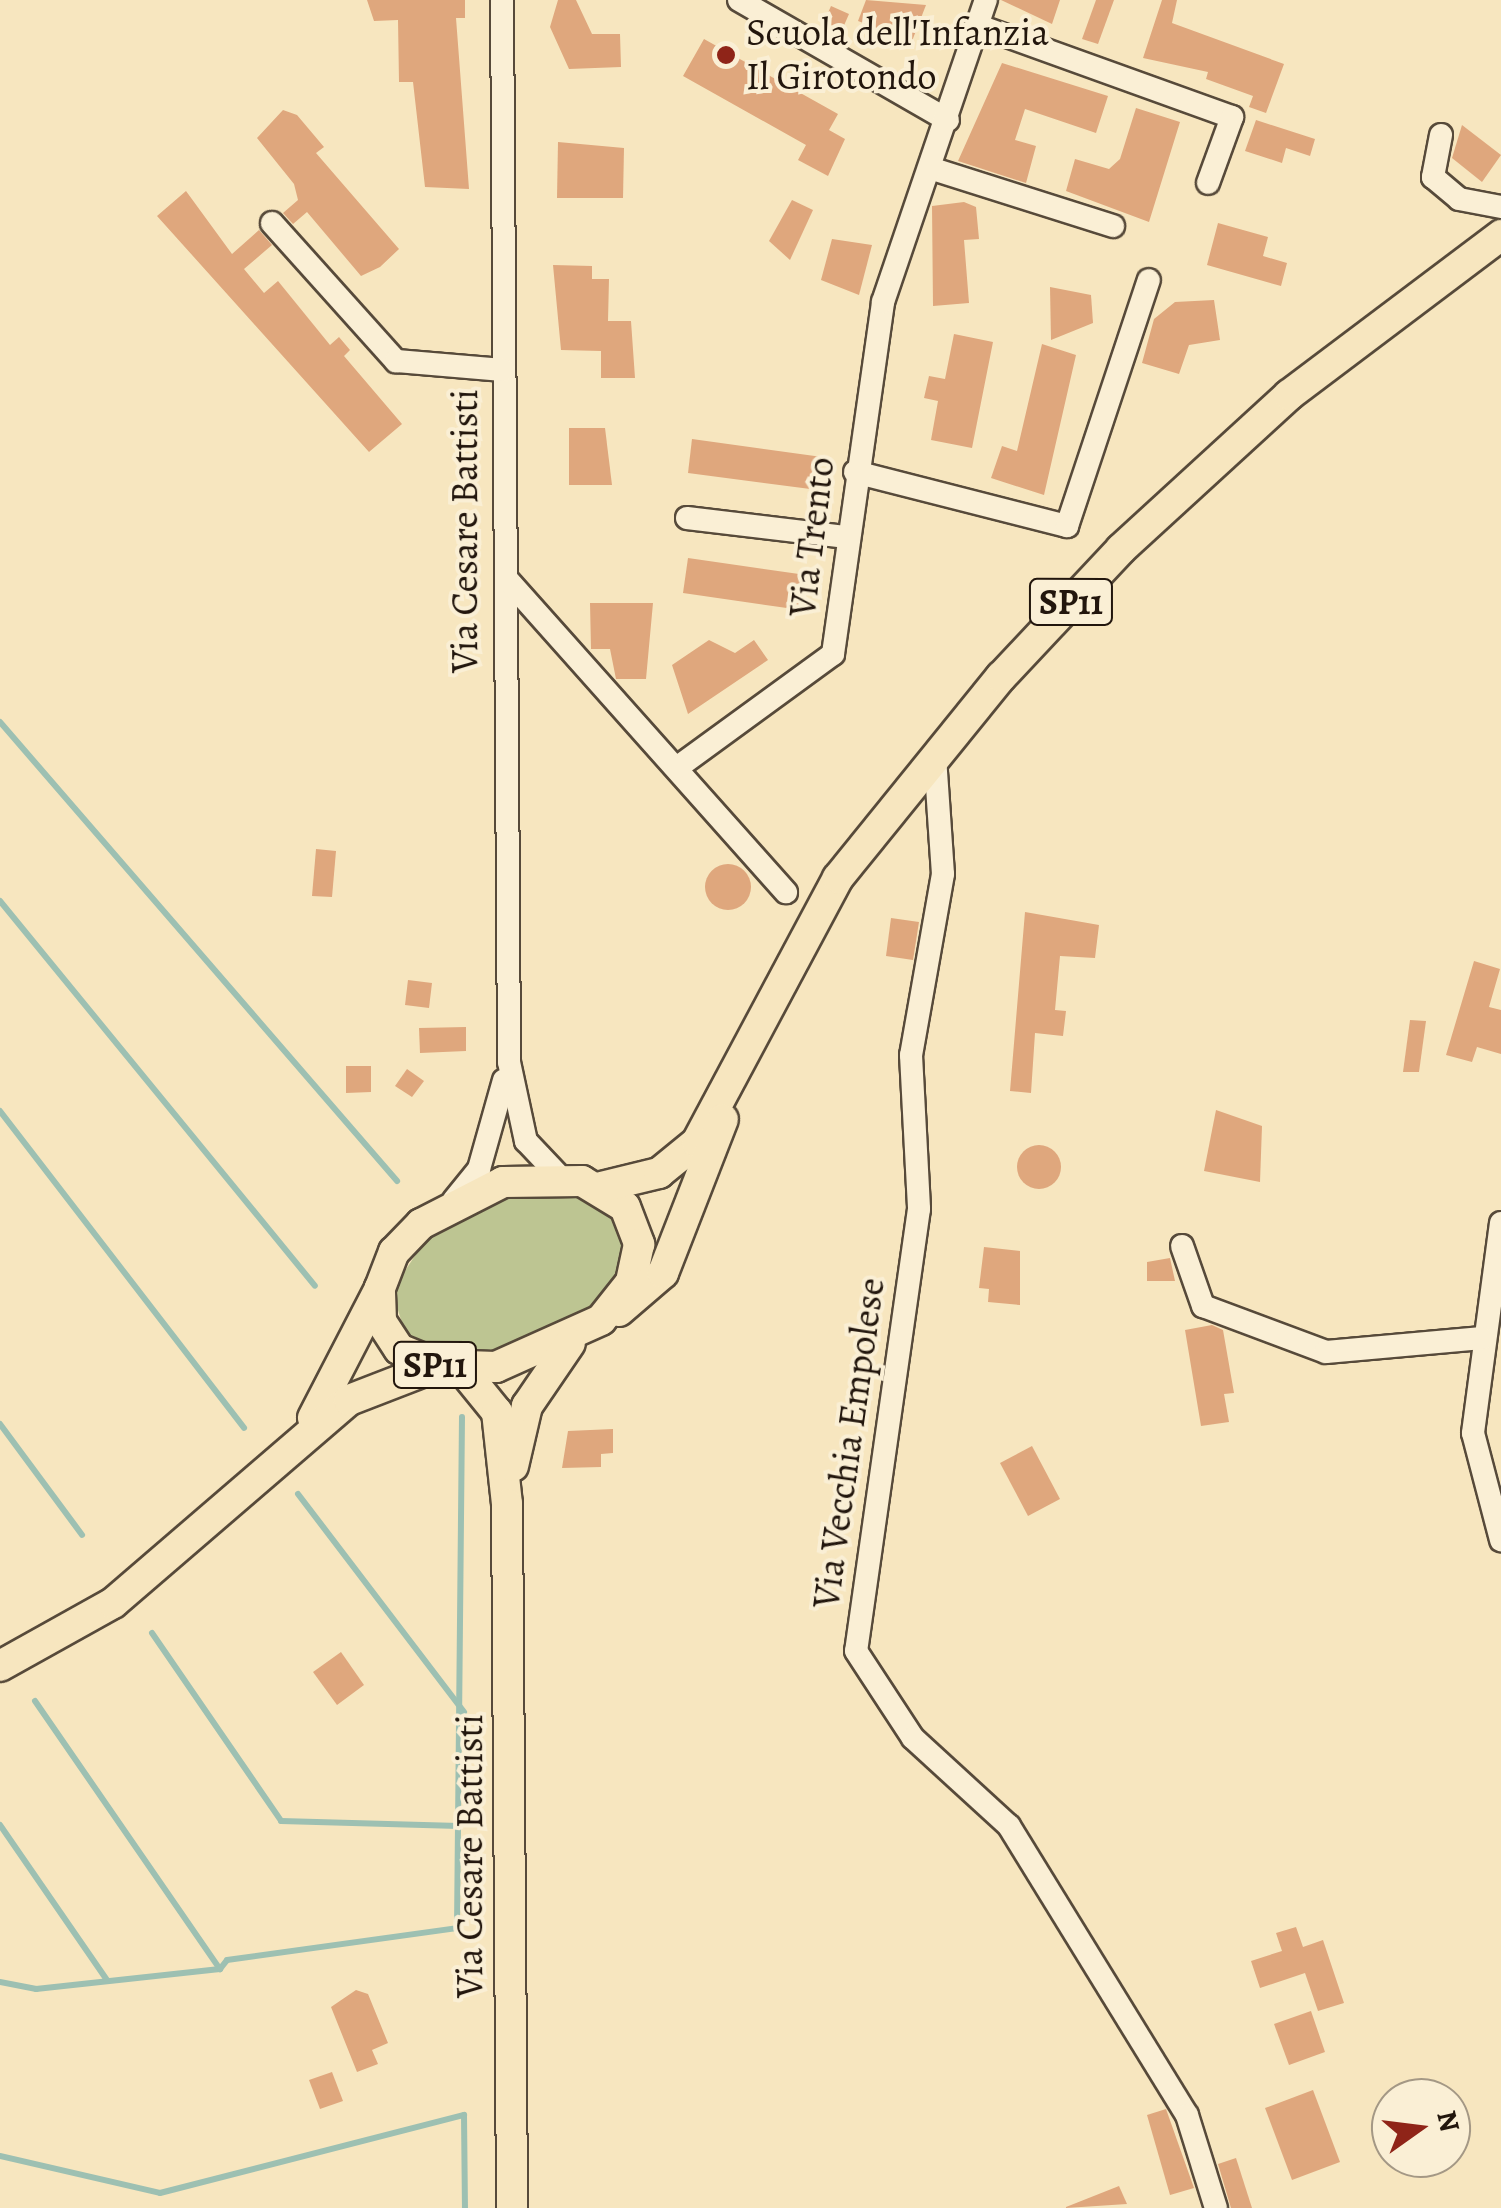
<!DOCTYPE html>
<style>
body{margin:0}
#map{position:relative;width:1501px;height:2208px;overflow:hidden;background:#f7e6bf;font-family:Alegreya,serif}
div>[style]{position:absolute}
.green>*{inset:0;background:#bdc592}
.stream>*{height:6px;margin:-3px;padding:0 3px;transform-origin:3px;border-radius:3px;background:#9dc0b2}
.building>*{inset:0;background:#dfa77d}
.round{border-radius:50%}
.roads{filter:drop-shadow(2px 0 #574a3a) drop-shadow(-2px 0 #574a3a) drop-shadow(0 2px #574a3a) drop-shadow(0 -2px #574a3a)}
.minor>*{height:22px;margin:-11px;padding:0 11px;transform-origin:11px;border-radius:11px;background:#faefd5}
.major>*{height:30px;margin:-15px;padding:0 15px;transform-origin:15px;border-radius:15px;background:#f7e6bf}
.dots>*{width:28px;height:28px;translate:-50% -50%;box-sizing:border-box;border:5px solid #faefd5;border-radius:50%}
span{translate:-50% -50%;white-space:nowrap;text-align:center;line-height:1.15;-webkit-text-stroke:8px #faefd5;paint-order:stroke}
.shield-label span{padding:2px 8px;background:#faefd5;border:2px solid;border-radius:8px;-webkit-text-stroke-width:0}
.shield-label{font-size:35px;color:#22160d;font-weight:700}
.poi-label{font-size:38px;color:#22160d}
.left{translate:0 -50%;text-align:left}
.street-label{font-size:38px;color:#22160d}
.north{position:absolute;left:1371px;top:2078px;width:100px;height:100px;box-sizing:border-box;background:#faefd5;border:2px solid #a49885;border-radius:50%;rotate:76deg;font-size:28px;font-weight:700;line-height:40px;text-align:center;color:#22160d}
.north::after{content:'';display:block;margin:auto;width:35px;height:45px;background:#8f2418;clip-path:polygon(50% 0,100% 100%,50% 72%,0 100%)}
</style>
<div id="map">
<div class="green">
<i style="clip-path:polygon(579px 1193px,615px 1215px,626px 1245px,619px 1277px,593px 1310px,494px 1355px,440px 1353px,407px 1339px,392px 1291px,429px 1234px,506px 1195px)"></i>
</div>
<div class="stream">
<i style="left:0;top:722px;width:607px;rotate:49.14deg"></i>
<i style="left:0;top:901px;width:497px;rotate:50.7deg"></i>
<i style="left:0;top:1111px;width:400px;rotate:52.4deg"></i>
<i style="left:0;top:1424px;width:138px;rotate:53.5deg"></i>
<i style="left:298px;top:1494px;width:274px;rotate:52.7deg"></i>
<i style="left:152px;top:1633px;width:228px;rotate:55.5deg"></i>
<i style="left:281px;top:1821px;width:178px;rotate:1.6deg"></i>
<i style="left:35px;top:1701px;width:326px;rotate:55.4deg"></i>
<i style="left:0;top:1825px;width:188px;rotate:55.4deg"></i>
<i style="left:0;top:1982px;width:37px;rotate:11deg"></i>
<i style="left:36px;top:1989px;width:185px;rotate:-6.2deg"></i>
<i style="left:220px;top:1969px;width:11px;rotate:-52deg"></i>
<i style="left:227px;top:1960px;width:232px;rotate:-7.9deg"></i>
<i style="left:457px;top:1928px;width:511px;rotate:-89.44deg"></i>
<i style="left:0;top:2156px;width:164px;rotate:13deg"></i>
<i style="left:160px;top:2193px;width:314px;rotate:-14.4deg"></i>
<i style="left:464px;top:2115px;width:93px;rotate:89.4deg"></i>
</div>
<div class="building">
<i style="clip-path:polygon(367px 0,465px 0,465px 18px,456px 18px,469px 189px,425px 187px,413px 82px,399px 82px,398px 20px,374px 21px)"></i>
<i style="clip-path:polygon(558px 0,576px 0,592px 34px,620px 34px,621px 67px,569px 69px,550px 27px)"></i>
<i style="clip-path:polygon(866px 0,926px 5px,912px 41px,858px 21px)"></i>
<i style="clip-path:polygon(1001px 0,1060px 0,1052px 24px)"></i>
<i style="clip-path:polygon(1096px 0,1114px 0,1098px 44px,1082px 39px)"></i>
<i style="clip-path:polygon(1162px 0,1177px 0,1172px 23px,1284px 64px,1266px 113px,1249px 107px,1253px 96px,1206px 79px,1208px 72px,1143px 58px)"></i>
<i style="clip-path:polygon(831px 6px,849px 14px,842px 30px,824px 22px)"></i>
<i style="clip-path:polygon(704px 39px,838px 114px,829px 130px,845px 139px,828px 176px,798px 160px,806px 145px,683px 76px)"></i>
<i style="clip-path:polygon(1002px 63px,1108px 96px,1096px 133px,1025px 109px,1015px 140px,1036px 146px,1026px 183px,958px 161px)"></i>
<i style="clip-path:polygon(1136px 108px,1180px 122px,1149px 222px,1066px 191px,1075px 159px,1109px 169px,1120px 159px)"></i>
<i style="clip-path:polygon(283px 110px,297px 115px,324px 147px,316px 153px,399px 249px,380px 267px,361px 276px,307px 212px,293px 224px,283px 213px,298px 200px,294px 184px,257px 138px)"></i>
<i style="clip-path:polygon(1256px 120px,1315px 139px,1310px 156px,1286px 148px,1282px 163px,1245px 151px)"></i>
<i style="clip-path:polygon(1462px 125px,1501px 155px,1482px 182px,1452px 158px)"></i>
<i style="clip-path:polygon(558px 142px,624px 148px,623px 198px,557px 198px)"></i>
<i style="clip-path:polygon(186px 191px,232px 254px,259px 230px,272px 245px,244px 269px,264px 293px,278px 281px,330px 345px,339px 337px,350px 350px,344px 356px,402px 424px,369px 452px,157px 216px)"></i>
<i style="clip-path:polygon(792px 200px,813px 210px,790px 260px,769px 241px)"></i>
<i style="clip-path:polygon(964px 202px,976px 207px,979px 239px,964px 240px,969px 303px,933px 306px,932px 206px)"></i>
<i style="clip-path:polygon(1218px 223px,1268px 237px,1263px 256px,1287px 263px,1281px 286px,1207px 265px)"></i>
<i style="clip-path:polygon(832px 239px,872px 245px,859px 295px,821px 280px)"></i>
<i style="clip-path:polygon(553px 265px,592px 266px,592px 279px,609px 279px,608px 321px,631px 321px,635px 378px,601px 378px,601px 351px,561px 350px)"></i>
<i style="clip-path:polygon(1050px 287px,1091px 295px,1093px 323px,1051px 340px)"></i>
<i style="clip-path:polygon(1214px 300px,1220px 340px,1189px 345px,1179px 374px,1142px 363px,1154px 319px,1175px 302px)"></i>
<i style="clip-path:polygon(954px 334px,993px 342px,972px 448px,931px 440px,938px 401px,924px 398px,929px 376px,945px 379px)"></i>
<i style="clip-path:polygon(1042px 344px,1076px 355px,1044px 495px,991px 478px,1002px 446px,1017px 451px)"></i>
<i style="clip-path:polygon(569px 428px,605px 428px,612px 485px,569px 485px)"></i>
<i style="clip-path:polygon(692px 439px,822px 457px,818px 490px,688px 473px)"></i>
<i style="clip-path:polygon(688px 558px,806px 575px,801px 610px,683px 593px)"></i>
<i style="clip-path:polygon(590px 603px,653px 603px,646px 679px,616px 679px,610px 649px,591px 649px)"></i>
<i style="clip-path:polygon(709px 640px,735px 653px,754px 640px,768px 660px,688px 714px,672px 665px)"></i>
<i style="clip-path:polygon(316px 849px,336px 851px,332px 897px,312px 896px)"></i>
<i class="round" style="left:705px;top:864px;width:46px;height:46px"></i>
<i style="clip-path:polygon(1025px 912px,1099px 925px,1095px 958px,1060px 956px,1055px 1010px,1066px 1011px,1063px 1036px,1035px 1033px,1031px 1093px,1010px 1091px)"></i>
<i style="clip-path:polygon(891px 918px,919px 922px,913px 960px,886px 956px)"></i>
<i style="clip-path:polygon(1474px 961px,1500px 969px,1489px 1007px,1501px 1010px,1501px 1054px,1477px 1047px,1472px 1062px,1446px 1055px)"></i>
<i style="clip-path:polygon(408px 980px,432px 983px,429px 1008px,405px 1005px)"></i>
<i style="clip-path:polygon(1410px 1020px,1426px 1021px,1419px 1072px,1403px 1072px)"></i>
<i style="clip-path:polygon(466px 1027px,466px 1051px,420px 1053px,419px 1028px)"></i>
<i style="clip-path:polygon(346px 1066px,371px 1066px,371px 1092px,346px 1093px)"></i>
<i style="clip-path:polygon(407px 1069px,424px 1081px,412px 1097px,395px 1086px)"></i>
<i style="clip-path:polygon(1216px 1110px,1262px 1126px,1260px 1182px,1204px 1171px)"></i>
<i class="round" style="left:1017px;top:1145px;width:44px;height:44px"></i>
<i style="clip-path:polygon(984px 1247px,1020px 1251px,1020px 1305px,988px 1302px,989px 1289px,979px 1288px)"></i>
<i style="clip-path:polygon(1170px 1258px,1175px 1281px,1147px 1281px,1147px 1262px)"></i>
<i style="clip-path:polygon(1212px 1325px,1223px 1330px,1234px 1393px,1224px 1394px,1229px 1422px,1201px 1426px,1185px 1330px)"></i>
<i style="clip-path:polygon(613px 1429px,613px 1453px,601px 1454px,601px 1467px,562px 1468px,568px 1431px)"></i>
<i style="clip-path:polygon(1032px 1446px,1060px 1499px,1028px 1516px,1000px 1463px)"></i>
<i style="clip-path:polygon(341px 1652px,364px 1685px,337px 1705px,313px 1672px)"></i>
<i style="clip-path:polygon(1296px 1927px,1303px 1947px,1323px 1940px,1344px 2003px,1318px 2011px,1305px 1973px,1260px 1988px,1251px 1961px,1282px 1951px,1276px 1933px)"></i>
<i style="clip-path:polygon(356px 1990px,368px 1994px,388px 2043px,372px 2050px,378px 2064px,357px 2072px,331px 2007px)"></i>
<i style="clip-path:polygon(1311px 2011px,1325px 2052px,1289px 2065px,1274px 2024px)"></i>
<i style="clip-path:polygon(332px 2072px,343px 2101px,320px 2109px,309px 2080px)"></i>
<i style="clip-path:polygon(1313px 2090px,1340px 2162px,1292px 2180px,1265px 2108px)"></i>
<i style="clip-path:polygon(1166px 2109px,1194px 2188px,1170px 2195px,1147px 2115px)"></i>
<i style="clip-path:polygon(1236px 2158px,1252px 2208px,1231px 2208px,1218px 2164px)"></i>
<i style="clip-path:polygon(1119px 2186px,1127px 2204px,1066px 2208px,1066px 2207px)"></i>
</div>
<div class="roads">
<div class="minor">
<i style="left:502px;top:0;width:1062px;rotate:89.62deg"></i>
<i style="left:509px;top:1062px;width:81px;rotate:77.9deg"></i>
<i style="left:526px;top:1141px;width:51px;rotate:46.6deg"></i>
<i style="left:739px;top:0;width:241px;rotate:29.9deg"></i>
<i style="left:979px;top:26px;width:269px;rotate:19.8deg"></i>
<i style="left:1232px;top:117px;width:70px;rotate:110deg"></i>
<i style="left:1441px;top:135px;width:43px;rotate:100.8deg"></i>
<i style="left:1433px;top:177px;width:34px;rotate:40deg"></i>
<i style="left:1459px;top:199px;width:43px;rotate:10.8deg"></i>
<i style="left:930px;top:168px;width:192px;rotate:17.6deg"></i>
<i style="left:272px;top:223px;width:186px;rotate:48.1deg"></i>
<i style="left:396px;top:361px;width:108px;rotate:4.8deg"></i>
<i style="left:855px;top:472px;width:219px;rotate:14.3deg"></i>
<i style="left:1067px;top:526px;width:259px;rotate:-71.6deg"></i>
<i style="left:687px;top:518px;width:161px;rotate:6.8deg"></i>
<i style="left:506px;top:578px;width:421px;rotate:48.3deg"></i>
<i style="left:935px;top:757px;width:117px;rotate:86.1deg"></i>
<i style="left:943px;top:874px;width:184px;rotate:100deg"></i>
<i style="left:911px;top:1055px;width:154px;rotate:87deg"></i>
<i style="left:919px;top:1209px;width:446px;rotate:98.1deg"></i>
<i style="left:856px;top:1651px;width:104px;rotate:56.8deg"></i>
<i style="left:913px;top:1738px;width:130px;rotate:42.5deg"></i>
<i style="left:1009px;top:1826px;width:339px;rotate:58.4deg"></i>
<i style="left:1187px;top:2115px;width:97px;rotate:72.7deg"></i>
<i style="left:678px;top:767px;width:192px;rotate:-36.1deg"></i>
<i style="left:833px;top:654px;width:356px;rotate:-81.9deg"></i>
<i style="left:883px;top:302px;width:319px;rotate:-71.2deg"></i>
<i style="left:454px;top:1200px;width:40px;rotate:-51deg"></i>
<i style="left:479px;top:1169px;width:92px;rotate:-74.3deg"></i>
<i style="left:1501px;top:1223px;width:212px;rotate:97.6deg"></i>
<i style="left:1473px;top:1433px;width:111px;rotate:75.3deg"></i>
<i style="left:1182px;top:1246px;width:64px;rotate:70.7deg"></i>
<i style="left:1203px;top:1306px;width:131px;rotate:20.5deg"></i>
<i style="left:1326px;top:1352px;width:157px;rotate:-5.1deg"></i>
</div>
<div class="major">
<i style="left:582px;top:1181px;width:50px;rotate:31.2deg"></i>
<i style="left:625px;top:1207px;width:40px;rotate:69deg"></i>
<i style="left:639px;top:1244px;width:39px;rotate:102deg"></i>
<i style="left:631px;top:1282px;width:48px;rotate:128.3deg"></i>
<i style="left:601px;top:1320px;width:115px;rotate:155.9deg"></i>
<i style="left:496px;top:1367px;width:58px;rotate:-178deg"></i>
<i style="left:438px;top:1365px;width:42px;rotate:-157.7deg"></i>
<i style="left:399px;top:1349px;width:33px;rotate:-123deg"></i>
<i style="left:381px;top:1321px;width:33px;rotate:-92deg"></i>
<i style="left:380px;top:1288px;width:39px;rotate:-69deg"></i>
<i style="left:394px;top:1252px;width:39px;rotate:-46deg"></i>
<i style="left:421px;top:1224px;width:92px;rotate:-27.1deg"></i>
<i style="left:503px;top:1182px;width:79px;rotate:-0.7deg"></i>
<i style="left:601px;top:1187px;width:60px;rotate:-13.6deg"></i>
<i style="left:659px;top:1173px;width:49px;rotate:-39.2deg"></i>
<i style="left:697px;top:1142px;width:299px;rotate:-61.9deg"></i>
<i style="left:838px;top:878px;width:259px;rotate:-51deg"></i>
<i style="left:1001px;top:677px;width:175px;rotate:-46.8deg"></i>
<i style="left:1121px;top:549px;width:228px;rotate:-42.5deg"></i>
<i style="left:1289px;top:395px;width:266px;rotate:-37deg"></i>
<i style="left:619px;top:1311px;width:58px;rotate:-40.8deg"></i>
<i style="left:663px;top:1273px;width:165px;rotate:-68.7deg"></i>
<i style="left:462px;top:1369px;width:55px;rotate:50.9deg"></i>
<i style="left:497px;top:1412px;width:93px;rotate:83.8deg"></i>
<i style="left:507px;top:1504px;width:704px;rotate:89.59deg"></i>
<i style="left:313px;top:1418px;width:144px;rotate:-62.7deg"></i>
<i style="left:513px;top:1466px;width:62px;rotate:-76.9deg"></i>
<i style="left:527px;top:1406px;width:76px;rotate:-55.7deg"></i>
<i style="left:0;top:1666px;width:129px;rotate:-29.1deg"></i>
<i style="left:113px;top:1603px;width:311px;rotate:-40.7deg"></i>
<i style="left:349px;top:1400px;width:94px;rotate:-21.1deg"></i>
</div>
</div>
<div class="dots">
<i style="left:726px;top:55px;background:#8f2418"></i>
</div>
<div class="shield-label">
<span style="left:1071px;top:602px">SP11</span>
<span style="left:435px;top:1365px">SP11</span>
</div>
<div class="poi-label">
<span class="left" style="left:746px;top:55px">Scuola dell'Infanzia<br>Il Girotondo</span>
</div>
<div class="street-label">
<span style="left:465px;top:531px;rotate:-90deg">Via Cesare Battisti</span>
<span style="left:812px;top:537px;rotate:-83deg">Via Trento</span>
<span style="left:849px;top:1443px;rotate:-82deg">Via Vecchia Empolese</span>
<span style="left:470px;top:1856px;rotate:-90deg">Via Cesare Battisti</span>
</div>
<div class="north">N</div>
</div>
